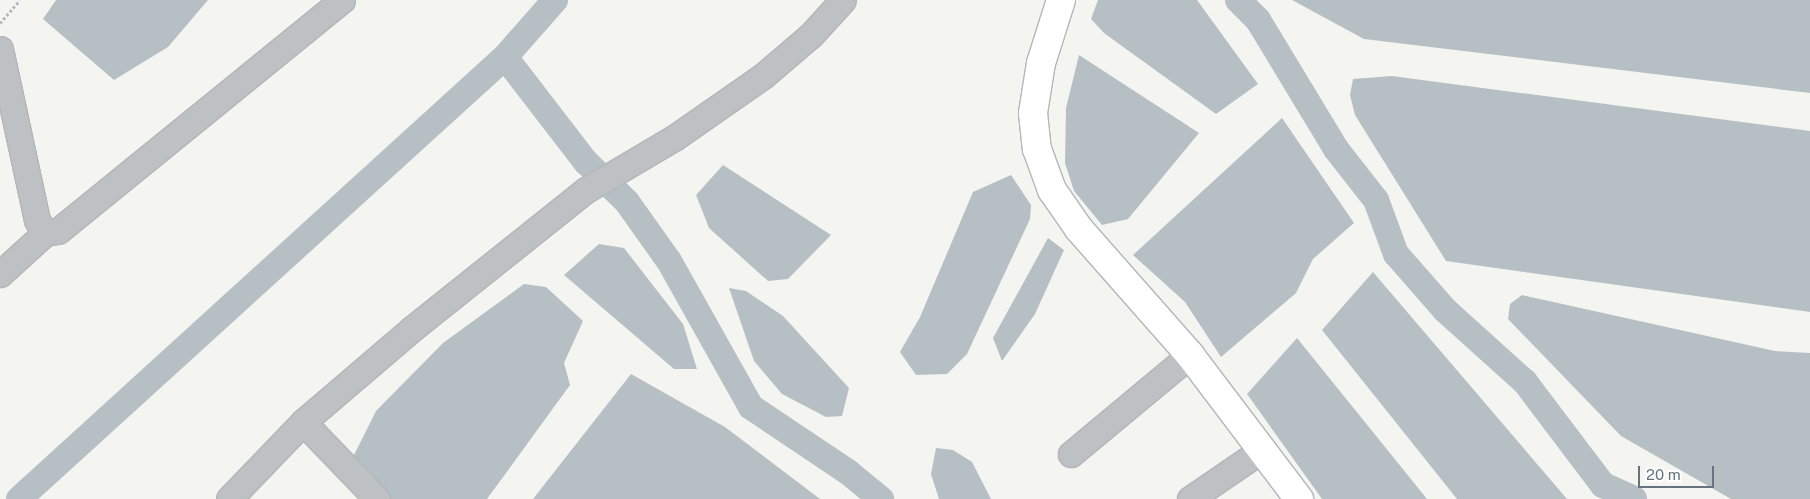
<!DOCTYPE html>
<style>
body{margin:0}
#map{position:relative;width:1810px;height:499px;overflow:hidden;background:#f4f4f0;font-family:"Public Sans",sans-serif}
div>[style]{position:absolute}
.water>*{inset:0;background:#b6c0c4}
.canal>*{height:26px;margin:-13px;padding:0 13px;transform-origin:13px;border-radius:13px;background:#b6c0c4}
.path>*{height:3px;margin-top:-1.5px;transform-origin:0;background:repeating-linear-gradient(90deg,#b7babc 0 2.5px,transparent 0 5px)}
.roads{filter:drop-shadow(1px 0 #b2b6ba) drop-shadow(-1px 0 #b2b6ba) drop-shadow(0 1px #b2b6ba) drop-shadow(0 -1px #b2b6ba)}
.street>*{height:25px;margin:-12.5px;padding:0 12.5px;transform-origin:12.5px;border-radius:12.5px;background:#bdc1c4}
.secondary>*{height:28px;margin:-14px;padding:0 14px;transform-origin:14px;border-radius:14px;background:#fff}
span{translate:-50% -50%;white-space:nowrap;text-align:center;line-height:1.15;-webkit-text-stroke:5px #fff;paint-order:stroke}
.scale{position:absolute;left:1638px;top:466px;width:76px;height:22px;box-sizing:border-box;border:2px solid #66737f;border-top:0;padding-left:6px;font-size:15px;line-height:18px;white-space:nowrap;color:#66737f;-webkit-text-stroke:4px #fff;paint-order:stroke}
</style>
<div id="map">
<div class="water">
<i style="clip-path:polygon(56px 0,208px 0,168px 47px,114px 80px,43px 19px)"></i>
<i style="clip-path:polygon(1098px 0,1197px 0,1258px 84px,1216px 114px,1104px 33px,1091px 19px)"></i>
<i style="clip-path:polygon(1292px 0,1810px 0,1810px 93px,1364px 39px)"></i>
<i style="clip-path:polygon(1079px 55px,1199px 133px,1128px 219px,1102px 225px,1074px 191px,1065px 163px,1066px 108px)"></i>
<i style="clip-path:polygon(1392px 76px,1810px 131px,1810px 312px,1446px 261px,1355px 115px,1350px 95px,1353px 79px)"></i>
<i style="clip-path:polygon(1282px 118px,1354px 223px,1313px 259px,1296px 293px,1221px 357px,1185px 302px,1133px 255px)"></i>
<i style="clip-path:polygon(723px 165px,831px 235px,788px 279px,768px 281px,709px 228px,696px 195px)"></i>
<i style="clip-path:polygon(1011px 175px,1031px 205px,1030px 219px,967px 354px,947px 374px,916px 375px,900px 352px,920px 317px,973px 192px)"></i>
<i style="clip-path:polygon(1048px 238px,1064px 250px,1035px 314px,1002px 361px,993px 338px)"></i>
<i style="clip-path:polygon(599px 244px,624px 248px,683px 324px,697px 369px,674px 369px,564px 275px)"></i>
<i style="clip-path:polygon(1373px 272px,1567px 499px,1457px 499px,1322px 330px)"></i>
<i style="clip-path:polygon(524px 284px,546px 287px,583px 321px,564px 363px,570px 385px,487px 499px,381px 499px,349px 465px,376px 411px,443px 343px)"></i>
<i style="clip-path:polygon(729px 288px,746px 291px,783px 316px,849px 388px,842px 416px,826px 417px,782px 394px,754px 361px)"></i>
<i style="clip-path:polygon(1522px 295px,1775px 351px,1810px 353px,1810px 499px,1731px 499px,1621px 436px,1508px 319px,1510px 304px)"></i>
<i style="clip-path:polygon(1297px 338px,1427px 499px,1322px 499px,1247px 394px)"></i>
<i style="clip-path:polygon(631px 374px,725px 427px,820px 499px,533px 499px)"></i>
<i style="clip-path:polygon(936px 448px,953px 450px,972px 462px,991px 499px,939px 499px,931px 474px)"></i>
</div>
<div class="canal">
<i style="left:1238px;top:0;width:28px;rotate:45deg"></i>
<i style="left:1258px;top:20px;width:151px;rotate:58.8deg"></i>
<i style="left:1336px;top:149px;width:65px;rotate:51.9deg"></i>
<i style="left:1376px;top:200px;width:58px;rotate:69.7deg"></i>
<i style="left:1396px;top:254px;width:74px;rotate:48.8deg"></i>
<i style="left:1445px;top:310px;width:108px;rotate:42deg"></i>
<i style="left:1525px;top:382px;width:129px;rotate:52.9deg"></i>
<i style="left:1603px;top:485px;width:34px;rotate:24deg"></i>
<i style="left:505px;top:57px;width:133px;rotate:52.4deg"></i>
<i style="left:586px;top:162px;width:57px;rotate:44.3deg"></i>
<i style="left:627px;top:202px;width:72px;rotate:54.6deg"></i>
<i style="left:669px;top:261px;width:167px;rotate:60.7deg"></i>
<i style="left:751px;top:407px;width:117px;rotate:33.8deg"></i>
<i style="left:848px;top:472px;width:43px;rotate:39.3deg"></i>
<i style="left:19px;top:499px;width:657px;rotate:-42.29deg"></i>
<i style="left:505px;top:57px;width:76px;rotate:-48.7deg"></i>
</div>
<div class="path">
<i style="left:0;top:23px;width:30px;rotate:-49deg"></i>
</div>
<div class="roads">
<div class="street">
<i style="left:0;top:49px;width:175px;rotate:77.8deg"></i>
<i style="left:37px;top:220px;width:15px;rotate:58deg"></i>
<i style="left:45px;top:233px;width:13px;rotate:-9deg"></i>
<i style="left:58px;top:231px;width:366px;rotate:-39.1deg"></i>
<i style="left:0;top:274px;width:61px;rotate:-42.3deg"></i>
<i style="left:303px;top:422px;width:107px;rotate:46.1deg"></i>
<i style="left:1071px;top:454px;width:155px;rotate:-39.8deg"></i>
<i style="left:229px;top:499px;width:107px;rotate:-46.1deg"></i>
<i style="left:303px;top:422px;width:145px;rotate:-40.5deg"></i>
<i style="left:413px;top:328px;width:221px;rotate:-38.6deg"></i>
<i style="left:586px;top:190px;width:102px;rotate:-30.6deg"></i>
<i style="left:674px;top:138px;width:108px;rotate:-34.9deg"></i>
<i style="left:763px;top:76px;width:63px;rotate:-40.5deg"></i>
<i style="left:811px;top:35px;width:47px;rotate:-47.6deg"></i>
<i style="left:1190px;top:499px;width:88px;rotate:-34.4deg"></i>
</div>
<div class="secondary">
<i style="left:1061px;top:0;width:66px;rotate:107.6deg"></i>
<i style="left:1041px;top:63px;width:51px;rotate:99.1deg"></i>
<i style="left:1033px;top:113px;width:36px;rotate:84deg"></i>
<i style="left:1037px;top:149px;width:44px;rotate:69.9deg"></i>
<i style="left:1052px;top:190px;width:47px;rotate:55.3deg"></i>
<i style="left:1079px;top:229px;width:168px;rotate:48.6deg"></i>
<i style="left:1190px;top:355px;width:181px;rotate:52.9deg"></i>
</div>
</div>
<div class="scale">20 m</div>
</div>
